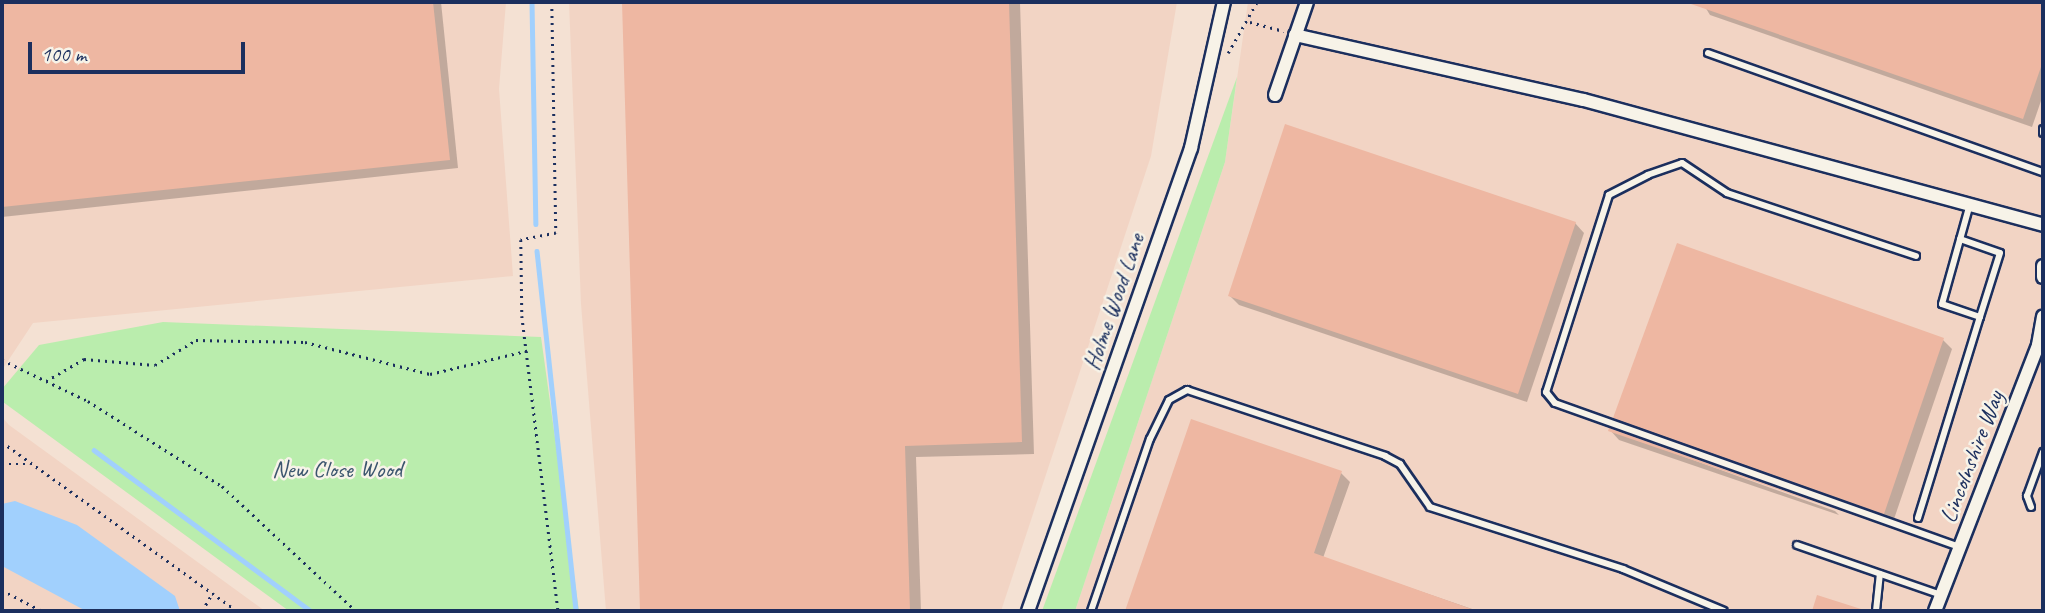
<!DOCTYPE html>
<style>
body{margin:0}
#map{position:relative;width:2045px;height:613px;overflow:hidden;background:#f4e1d3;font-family:Caveat,sans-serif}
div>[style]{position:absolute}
.built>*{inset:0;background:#f2d4c4}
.green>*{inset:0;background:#baedad}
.water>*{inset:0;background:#a1d0fd}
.shadow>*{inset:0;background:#0003}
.stream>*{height:4.5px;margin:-2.25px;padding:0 2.25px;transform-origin:2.25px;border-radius:2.25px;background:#a1d0fd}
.building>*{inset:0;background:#eeb7a2}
.path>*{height:2.5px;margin-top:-1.25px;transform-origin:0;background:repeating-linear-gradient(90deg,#1b2f5e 0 2px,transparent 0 7px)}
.roads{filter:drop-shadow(2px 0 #1b2f5e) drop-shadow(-2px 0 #1b2f5e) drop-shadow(0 2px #1b2f5e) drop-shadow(0 -2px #1b2f5e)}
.lane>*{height:6px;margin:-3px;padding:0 3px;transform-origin:3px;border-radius:3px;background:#f7f3e8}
.street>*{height:12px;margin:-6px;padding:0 6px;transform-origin:6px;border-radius:6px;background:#f7f3e8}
span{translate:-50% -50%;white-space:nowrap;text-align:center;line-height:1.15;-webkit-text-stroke:5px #f7f3e8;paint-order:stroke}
.street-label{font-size:24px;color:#1b2f5e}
.park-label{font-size:24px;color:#3b556e}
.frame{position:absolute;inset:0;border:4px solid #1b2f5e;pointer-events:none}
.scale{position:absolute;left:28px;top:42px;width:217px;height:32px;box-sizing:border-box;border:4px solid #1b2f5e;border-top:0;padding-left:9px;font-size:21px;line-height:24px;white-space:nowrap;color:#1b2f5e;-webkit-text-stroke:5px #f7f3e8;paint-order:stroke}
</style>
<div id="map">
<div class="built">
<i style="clip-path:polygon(2px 2px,506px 2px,499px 89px,513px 276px,33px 323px,2px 370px)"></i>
<i style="clip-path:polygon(569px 2px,1177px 2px,1151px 156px,1001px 611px,606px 611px,581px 304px)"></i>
<i style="clip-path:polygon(1248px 2px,2043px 2px,2043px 611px,1075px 611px,1225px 162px)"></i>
<i style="clip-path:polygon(2px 417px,9px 425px,265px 611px,2px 611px)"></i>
</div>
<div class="green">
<i style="clip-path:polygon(1237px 77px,1225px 162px,1075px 611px,1042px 611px)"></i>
<i style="clip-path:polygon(163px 322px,541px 337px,579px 611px,289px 611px,3px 402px,2px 389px,39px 345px)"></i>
</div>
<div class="water">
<i style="clip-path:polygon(15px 501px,77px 525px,175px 596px,180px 611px,86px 611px,2px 566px,2px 504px)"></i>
</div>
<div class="shadow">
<i style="clip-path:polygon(2px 2px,441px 2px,458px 168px,2px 217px)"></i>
<i style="clip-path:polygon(624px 2px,1020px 2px,1034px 454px,916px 457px,921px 611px,642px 611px)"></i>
<i style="clip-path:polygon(1702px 2px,2043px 2px,2043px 95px,2032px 127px,1710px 15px)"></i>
<i style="clip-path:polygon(1575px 223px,1584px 233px,1527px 402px,1239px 305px,1230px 296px)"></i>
<i style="clip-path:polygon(1943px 340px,1952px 349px,1893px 522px,1624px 426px,1615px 417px)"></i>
<i style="clip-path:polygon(1192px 421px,1341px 473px,1350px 482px,1323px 558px,1478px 611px,1127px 611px)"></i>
<i style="clip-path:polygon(1610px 430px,1835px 511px,1839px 515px,1619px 440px)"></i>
</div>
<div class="stream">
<i style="left:532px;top:2px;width:222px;rotate:89deg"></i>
<i style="left:537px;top:251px;width:362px;rotate:83.8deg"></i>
<i style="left:94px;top:450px;width:270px;rotate:36.6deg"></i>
</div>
<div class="building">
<i style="clip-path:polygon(2px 2px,433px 2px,450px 160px,2px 207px)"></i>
<i style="clip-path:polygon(622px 2px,1009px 2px,1022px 442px,905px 446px,910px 611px,640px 611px)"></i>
<i style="clip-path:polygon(2043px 2px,2043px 61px,2023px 119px,1691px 4px)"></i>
<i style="clip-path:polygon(1285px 124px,1576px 222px,1518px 394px,1228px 296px)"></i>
<i style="clip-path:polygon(1677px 243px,1944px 338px,1884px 514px,1613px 418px)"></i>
<i style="clip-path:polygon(1191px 419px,1342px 471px,1314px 553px,1477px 611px,1125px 611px)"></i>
<i style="clip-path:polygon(1609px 428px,1835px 509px,1608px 431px)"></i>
<i style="clip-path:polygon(1817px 595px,1861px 609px,1861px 611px,1812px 611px)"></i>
</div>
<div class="path">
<i style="left:552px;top:2px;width:231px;rotate:89deg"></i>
<i style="left:556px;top:233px;width:36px;rotate:169deg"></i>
<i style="left:521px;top:240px;width:76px;rotate:89.2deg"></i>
<i style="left:522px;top:316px;width:297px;rotate:83deg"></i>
<i style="left:1250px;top:22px;width:35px;rotate:15deg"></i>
<i style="left:1228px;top:53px;width:59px;rotate:-60.4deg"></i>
<i style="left:2px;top:303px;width:43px;rotate:90deg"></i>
<i style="left:2px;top:360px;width:95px;rotate:25.5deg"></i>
<i style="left:88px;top:401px;width:159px;rotate:32.4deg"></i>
<i style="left:222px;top:486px;width:183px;rotate:43deg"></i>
<i style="left:46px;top:381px;width:44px;rotate:-30.1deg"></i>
<i style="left:84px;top:359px;width:71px;rotate:4.8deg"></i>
<i style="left:155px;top:365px;width:48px;rotate:-31.4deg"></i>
<i style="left:196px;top:340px;width:109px;rotate:1.1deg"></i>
<i style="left:305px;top:342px;width:129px;rotate:14.4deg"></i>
<i style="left:430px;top:374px;width:103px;rotate:-13.5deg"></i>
<i style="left:2px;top:442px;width:289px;rotate:35.7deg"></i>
<i style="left:2px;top:464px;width:28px"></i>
<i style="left:2px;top:590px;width:45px;rotate:27.7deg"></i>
<i style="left:202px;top:611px;width:20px;rotate:-60deg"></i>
</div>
<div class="roads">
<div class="lane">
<i style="left:1708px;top:53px;width:356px;rotate:19.6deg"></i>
<i style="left:2043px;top:129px;width:4px;rotate:90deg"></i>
<i style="left:1960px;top:239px;width:42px;rotate:19.3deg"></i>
<i style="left:2000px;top:253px;width:67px;rotate:107.4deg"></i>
<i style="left:1916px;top:256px;width:199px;rotate:-161.6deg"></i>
<i style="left:1727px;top:193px;width:54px;rotate:-146.3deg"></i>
<i style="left:1682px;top:163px;width:36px;rotate:161deg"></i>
<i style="left:1648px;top:175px;width:44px;rotate:152.9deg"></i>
<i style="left:1609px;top:195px;width:207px;rotate:107.7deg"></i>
<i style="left:1546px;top:392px;width:14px;rotate:51deg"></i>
<i style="left:1555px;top:403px;width:429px;rotate:19.6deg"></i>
<i style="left:2031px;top:507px;width:12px;rotate:-110deg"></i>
<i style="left:2027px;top:496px;width:47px;rotate:-70deg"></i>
<i style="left:1918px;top:518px;width:210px;rotate:-72.9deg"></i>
<i style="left:1980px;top:317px;width:40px;rotate:-161.1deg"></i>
<i style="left:1942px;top:304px;width:104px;rotate:-74.4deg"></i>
<i style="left:1797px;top:545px;width:152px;rotate:19.1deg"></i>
<i style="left:1091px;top:611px;width:182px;rotate:-71.1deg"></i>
<i style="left:1150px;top:439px;width:43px;rotate:-64deg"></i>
<i style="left:1169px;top:400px;width:21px;rotate:-29deg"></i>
<i style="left:1187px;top:390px;width:209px;rotate:18.4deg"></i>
<i style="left:1385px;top:456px;width:17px;rotate:28deg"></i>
<i style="left:1400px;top:464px;width:52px;rotate:55.1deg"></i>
<i style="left:1430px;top:507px;width:203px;rotate:17.8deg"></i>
<i style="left:1623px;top:569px;width:109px;rotate:22.6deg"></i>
<i style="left:1876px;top:611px;width:37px;rotate:-84deg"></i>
</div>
<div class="street">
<i style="left:1295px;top:35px;width:296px;rotate:12.7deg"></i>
<i style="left:1584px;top:100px;width:476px;rotate:15.2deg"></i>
<i style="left:1275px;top:95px;width:98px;rotate:-71deg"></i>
<i style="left:2043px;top:266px;width:11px;rotate:90deg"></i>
<i style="left:1028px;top:611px;width:491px;rotate:-70.6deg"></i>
<i style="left:1191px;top:148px;width:150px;rotate:-77.3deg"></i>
<i style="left:1935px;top:611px;width:285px;rotate:-68.8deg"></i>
<i style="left:2038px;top:345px;width:29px;rotate:-80deg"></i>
</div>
</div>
<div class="street-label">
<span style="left:1114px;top:302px;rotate:-71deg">Holme Wood Lane</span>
<span style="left:1972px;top:457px;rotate:-69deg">Lincolnshire Way</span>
</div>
<div class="park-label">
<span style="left:337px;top:470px">New Close Wood</span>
</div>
<div class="frame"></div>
<div class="scale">100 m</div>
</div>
